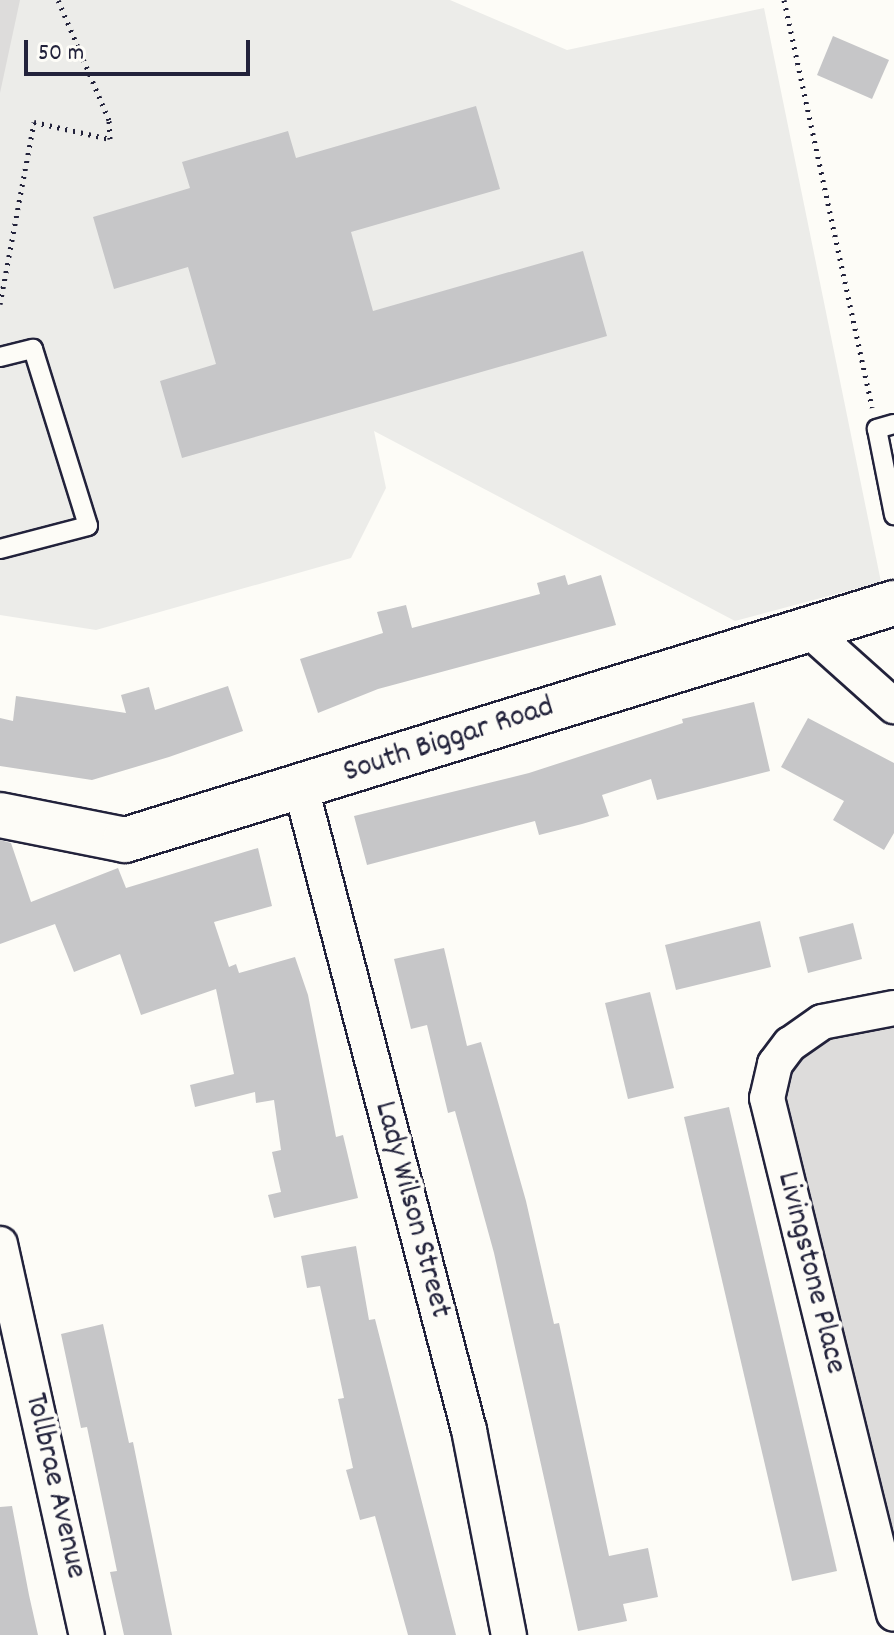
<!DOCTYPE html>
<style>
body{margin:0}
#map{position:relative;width:894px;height:1635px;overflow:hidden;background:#fdfcf7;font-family:Dekko,sans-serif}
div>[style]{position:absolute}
.built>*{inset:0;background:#ecece9}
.green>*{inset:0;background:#dddcdb}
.building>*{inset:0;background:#c6c6c8}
.path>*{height:5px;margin-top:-2.5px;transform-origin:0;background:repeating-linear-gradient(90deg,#22223b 0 2px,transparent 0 8px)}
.roads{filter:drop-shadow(2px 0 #22223b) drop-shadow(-2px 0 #22223b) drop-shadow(0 2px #22223b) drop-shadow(0 -2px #22223b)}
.lane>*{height:18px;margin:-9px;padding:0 9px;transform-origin:9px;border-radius:9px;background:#fdfcf7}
.street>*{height:34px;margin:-17px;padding:0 17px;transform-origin:17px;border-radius:17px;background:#fdfcf7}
.secondary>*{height:44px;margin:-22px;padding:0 22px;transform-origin:22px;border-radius:22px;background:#fdfcf7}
span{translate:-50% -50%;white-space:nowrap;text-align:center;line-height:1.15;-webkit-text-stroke:8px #fdfcf7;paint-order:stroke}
.street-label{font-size:32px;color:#22223b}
.scale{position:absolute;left:24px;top:40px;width:226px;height:36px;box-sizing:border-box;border:4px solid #22223b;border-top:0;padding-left:10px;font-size:24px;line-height:28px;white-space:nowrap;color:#22223b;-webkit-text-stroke:6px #fdfcf7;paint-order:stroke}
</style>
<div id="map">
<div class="built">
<i style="clip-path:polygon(0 0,450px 0,567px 50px,764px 8px,881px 582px,735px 621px,374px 431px,386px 488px,351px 558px,96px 630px,0 615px)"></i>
</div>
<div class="green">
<i style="clip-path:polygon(0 0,20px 0,0 93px)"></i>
<i style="clip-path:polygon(894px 1016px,894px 1592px,773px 1100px,797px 1048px)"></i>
</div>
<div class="building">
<i style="clip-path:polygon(833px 36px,889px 60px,872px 99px,817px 75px)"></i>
<i style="clip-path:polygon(476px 106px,500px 189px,351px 232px,373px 311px,583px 251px,607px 336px,182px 458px,160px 381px,216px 364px,188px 267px,114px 289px,93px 217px,190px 188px,182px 162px,288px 131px,296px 158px)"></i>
<i style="clip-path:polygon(565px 575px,568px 585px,601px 575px,616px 625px,378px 689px,318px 713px,300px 659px,383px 633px,377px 612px,406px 605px,412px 628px,540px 594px,537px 583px)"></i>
<i style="clip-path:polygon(228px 686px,243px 731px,169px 757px,92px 780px,0 766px,0 718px,13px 721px,16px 696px,126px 713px,121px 695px,149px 687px,155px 710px)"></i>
<i style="clip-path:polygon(754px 702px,770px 771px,657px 800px,651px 779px,602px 795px,609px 816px,582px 824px,539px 835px,535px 821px,367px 865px,354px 816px,529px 773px,683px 723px,682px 719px)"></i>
<i style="clip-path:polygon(808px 718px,894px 763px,894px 833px,884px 850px,833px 820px,844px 801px,781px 767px)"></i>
<i style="clip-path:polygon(0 840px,11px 843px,31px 902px,118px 868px,126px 888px,258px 848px,272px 906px,214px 922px,229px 967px,236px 964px,239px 973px,295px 957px,308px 995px,336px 1137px,343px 1135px,358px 1198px,274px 1218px,268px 1195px,281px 1192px,272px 1152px,281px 1150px,274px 1100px,256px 1103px,255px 1092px,195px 1107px,190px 1085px,234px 1074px,216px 989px,141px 1015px,120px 954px,74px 972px,55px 924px,0 944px)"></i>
<i style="clip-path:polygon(760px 921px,771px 967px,676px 990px,665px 945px)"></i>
<i style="clip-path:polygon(853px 923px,862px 959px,808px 973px,799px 937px)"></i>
<i style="clip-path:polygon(444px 948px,467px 1046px,481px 1042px,526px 1201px,554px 1324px,559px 1323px,609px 1556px,648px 1548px,658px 1597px,623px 1604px,627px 1621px,578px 1631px,494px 1253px,455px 1111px,448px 1113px,427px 1025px,411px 1029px,394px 959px)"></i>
<i style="clip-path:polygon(650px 992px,674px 1088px,628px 1099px,605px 1003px)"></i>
<i style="clip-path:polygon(729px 1107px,837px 1571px,792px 1581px,684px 1117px)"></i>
<i style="clip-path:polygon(356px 1246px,369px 1320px,375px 1319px,456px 1635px,408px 1635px,375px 1516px,360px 1520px,346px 1470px,353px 1468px,338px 1399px,344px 1398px,320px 1286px,307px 1288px,301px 1256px)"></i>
<i style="clip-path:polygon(103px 1324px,129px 1443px,133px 1442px,172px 1635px,124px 1635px,110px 1572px,117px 1571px,87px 1427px,81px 1428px,61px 1334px)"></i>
<i style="clip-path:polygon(12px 1506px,29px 1595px,38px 1635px,0 1635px,0 1507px)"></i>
</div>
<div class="path">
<i style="left:784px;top:0;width:417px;rotate:77.8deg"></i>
<i style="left:0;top:304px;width:185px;rotate:-79.4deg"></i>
<i style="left:34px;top:122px;width:78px;rotate:12.6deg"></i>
<i style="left:110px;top:139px;width:19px;rotate:-93deg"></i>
<i style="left:109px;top:120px;width:130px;rotate:-113deg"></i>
</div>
<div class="roads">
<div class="lane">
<i style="left:0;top:357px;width:34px;rotate:-14deg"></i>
<i style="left:33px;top:349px;width:185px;rotate:72.7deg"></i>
<i style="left:88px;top:526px;width:91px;rotate:165.4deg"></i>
<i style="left:894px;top:424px;width:18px;rotate:164deg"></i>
<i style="left:877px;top:429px;width:88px;rotate:78.8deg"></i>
</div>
<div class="street">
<i style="left:810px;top:631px;width:113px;rotate:41.8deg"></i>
<i style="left:301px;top:788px;width:664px;rotate:75.34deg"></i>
<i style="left:469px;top:1430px;width:209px;rotate:79deg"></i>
<i style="left:894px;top:1008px;width:73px;rotate:169deg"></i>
<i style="left:822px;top:1022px;width:39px;rotate:145deg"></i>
<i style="left:790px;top:1044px;width:25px;rotate:127deg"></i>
<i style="left:775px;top:1064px;width:35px;rotate:103deg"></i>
<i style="left:767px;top:1098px;width:531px;rotate:76.17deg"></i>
<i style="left:0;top:1244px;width:401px;rotate:77.5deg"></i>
</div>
<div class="secondary">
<i style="left:0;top:815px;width:127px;rotate:11.3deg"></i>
<i style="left:125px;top:840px;width:805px;rotate:-17.13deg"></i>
</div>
</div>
<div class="street-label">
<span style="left:449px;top:741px;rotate:-18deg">South Biggar Road</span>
<span style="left:411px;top:1210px;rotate:75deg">Lady Wilson Street</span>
<span style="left:810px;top:1273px;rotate:76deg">Livingstone Place</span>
<span style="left:54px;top:1486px;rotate:77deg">Tollbrae Avenue</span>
</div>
<div class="scale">50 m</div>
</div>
